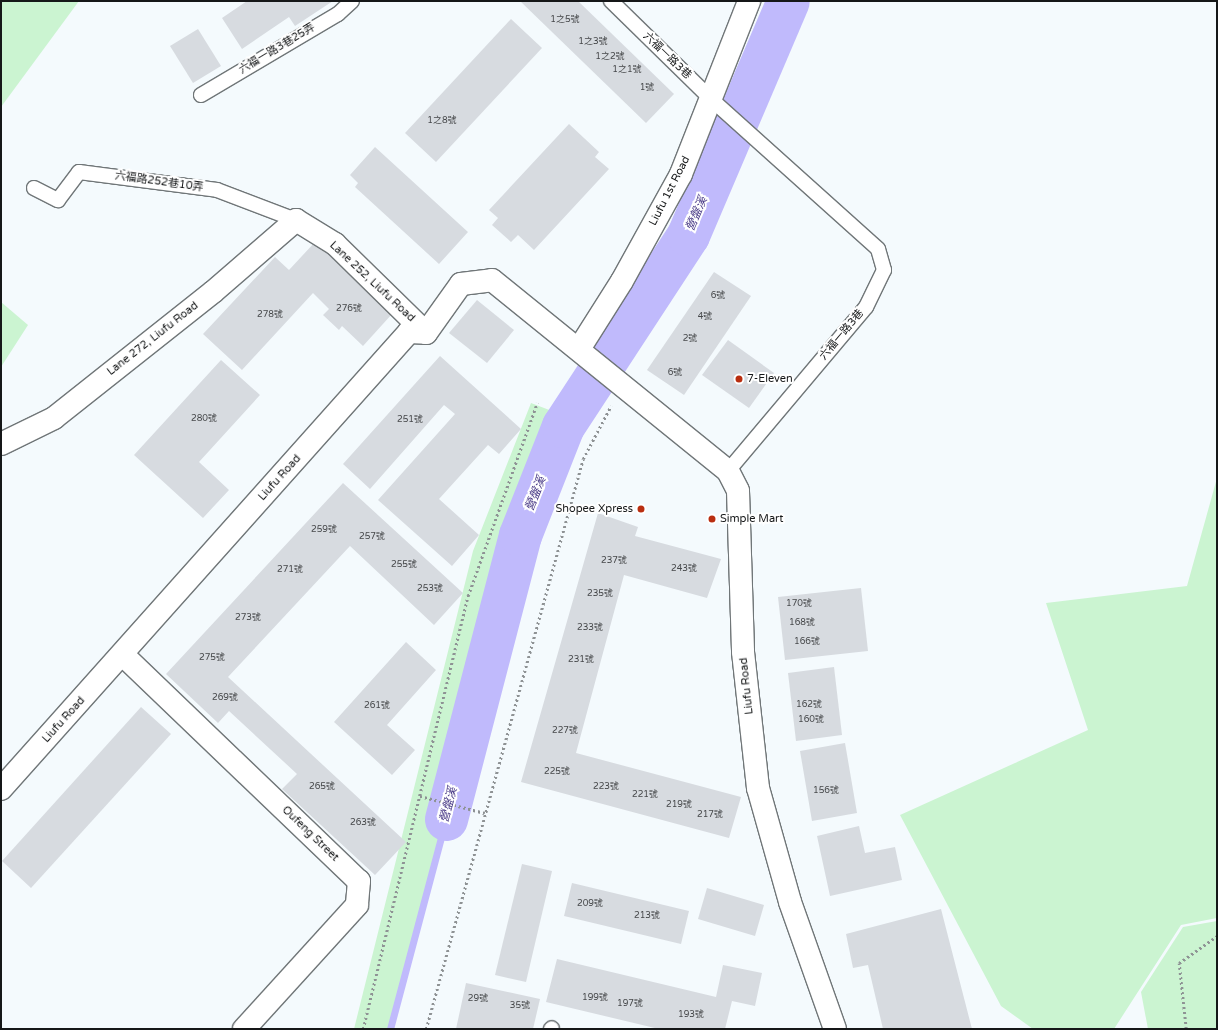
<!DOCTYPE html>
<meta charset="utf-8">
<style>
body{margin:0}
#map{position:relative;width:1218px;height:1030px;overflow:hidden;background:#f4fafd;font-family:"Varela Round","Noto Sans TC",sans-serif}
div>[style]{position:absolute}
.green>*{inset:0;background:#cbf4d1}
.stream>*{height:7px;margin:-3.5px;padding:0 3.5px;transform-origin:3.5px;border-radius:3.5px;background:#c0bafc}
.river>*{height:43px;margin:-21.5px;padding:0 21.5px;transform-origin:21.5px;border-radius:21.5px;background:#c0bafc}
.building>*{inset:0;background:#d7dbe0}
.path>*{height:2.5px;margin-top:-1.25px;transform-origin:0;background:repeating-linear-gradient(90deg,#8e9294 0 2px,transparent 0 5px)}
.roads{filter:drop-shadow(1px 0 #707678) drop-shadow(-1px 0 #707678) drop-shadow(0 1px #707678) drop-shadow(0 -1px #707678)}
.lane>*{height:14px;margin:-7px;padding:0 7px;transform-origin:7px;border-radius:7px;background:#fff}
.street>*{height:22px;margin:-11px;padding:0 11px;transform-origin:11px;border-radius:11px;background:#fff}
.secondary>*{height:22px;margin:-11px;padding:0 11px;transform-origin:11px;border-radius:11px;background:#fff}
.dots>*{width:11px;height:11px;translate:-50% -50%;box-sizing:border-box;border:2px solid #fff;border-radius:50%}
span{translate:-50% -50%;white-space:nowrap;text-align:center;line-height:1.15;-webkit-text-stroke:4px #fff;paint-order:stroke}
.number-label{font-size:9px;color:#46484a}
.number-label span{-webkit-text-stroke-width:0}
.street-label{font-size:11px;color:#151718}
.poi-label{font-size:11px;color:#151718}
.left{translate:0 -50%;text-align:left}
.right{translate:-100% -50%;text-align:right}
.water-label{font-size:12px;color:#473885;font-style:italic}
.frame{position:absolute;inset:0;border:2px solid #151718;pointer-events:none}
</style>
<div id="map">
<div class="green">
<i style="clip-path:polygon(1px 1px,79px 1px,1px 107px)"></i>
<i style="clip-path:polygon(1px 302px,28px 325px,1px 367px)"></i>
<i style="clip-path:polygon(531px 403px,565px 416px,519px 535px,389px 1029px,354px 1029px,473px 551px)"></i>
<i style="clip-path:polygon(1217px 478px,1217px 918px,1181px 925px,1114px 1029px,1033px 1029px,1001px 1006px,900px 815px,1088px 730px,1046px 603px,1187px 586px)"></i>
<i style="clip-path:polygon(1217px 921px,1217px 1029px,1148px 1029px,1141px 992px,1183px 927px)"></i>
</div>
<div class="stream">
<i style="left:390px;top:1029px;width:217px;rotate:-75.1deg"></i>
</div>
<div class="river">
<i style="left:446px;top:819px;width:293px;rotate:-75.4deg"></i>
<i style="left:520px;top:535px;width:117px;rotate:-68.5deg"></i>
<i style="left:563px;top:426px;width:228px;rotate:-56.8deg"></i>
<i style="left:688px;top:235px;width:254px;rotate:-66.9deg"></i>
</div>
<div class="building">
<i style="clip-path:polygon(247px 1px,333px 1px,295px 26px,289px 17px,242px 49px,222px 18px)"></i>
<i style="clip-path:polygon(520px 1px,578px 1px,674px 94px,646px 123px)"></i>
<i style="clip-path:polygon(511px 19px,542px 48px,436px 162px,405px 133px)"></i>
<i style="clip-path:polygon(198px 29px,221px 66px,193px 83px,170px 46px)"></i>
<i style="clip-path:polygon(569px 124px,599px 152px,595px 157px,609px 169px,534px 250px,518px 235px,511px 242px,492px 225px,498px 218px,489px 210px)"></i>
<i style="clip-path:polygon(375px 147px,468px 232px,439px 264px,355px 187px,358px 183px,350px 175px)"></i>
<i style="clip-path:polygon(315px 242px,392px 314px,363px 346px,342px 326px,339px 330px,323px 315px,329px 309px,313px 293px,242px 370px,203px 334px,275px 257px,289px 270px)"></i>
<i style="clip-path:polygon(714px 272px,751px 296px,684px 395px,647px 370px)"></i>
<i style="clip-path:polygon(477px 300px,514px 330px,487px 363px,449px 333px)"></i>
<i style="clip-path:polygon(728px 340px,774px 373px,749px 408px,702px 375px)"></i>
<i style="clip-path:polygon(440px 356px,521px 429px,499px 454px,488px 445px,439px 499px,479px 535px,452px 566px,378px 500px,455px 414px,444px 405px,370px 489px,343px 464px)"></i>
<i style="clip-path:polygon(221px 360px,260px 395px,199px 462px,229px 490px,203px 518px,134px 455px)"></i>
<i style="clip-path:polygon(343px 483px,463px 593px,434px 625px,350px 546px,228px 677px,406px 842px,375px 875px,282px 789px,297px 774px,229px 711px,218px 723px,166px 674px)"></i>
<i style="clip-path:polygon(598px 513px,638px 527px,635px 536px,721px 559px,707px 598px,624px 575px,576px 753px,741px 797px,729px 838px,521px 782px)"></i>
<i style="clip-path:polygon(861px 588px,868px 651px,785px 660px,778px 597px)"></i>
<i style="clip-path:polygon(406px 642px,436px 670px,387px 725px,415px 750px,392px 775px,334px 722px)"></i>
<i style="clip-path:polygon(834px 667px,842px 735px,796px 741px,788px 673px)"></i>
<i style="clip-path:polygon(141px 707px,171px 734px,31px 888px,2px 861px)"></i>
<i style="clip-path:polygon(845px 743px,857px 813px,812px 821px,800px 751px)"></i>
<i style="clip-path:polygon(859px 826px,865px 853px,895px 847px,902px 880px,830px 896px,817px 836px)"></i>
<i style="clip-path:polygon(522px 864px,552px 871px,526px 982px,495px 975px)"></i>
<i style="clip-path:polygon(572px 883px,689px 911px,681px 944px,564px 916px)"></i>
<i style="clip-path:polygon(707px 888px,764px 905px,755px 936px,698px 919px)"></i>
<i style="clip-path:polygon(941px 909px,972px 1029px,883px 1029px,868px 965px,853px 968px,846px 934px)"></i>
<i style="clip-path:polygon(557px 959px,716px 997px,723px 965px,762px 973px,755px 1006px,732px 1001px,725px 1029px,659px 1029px,546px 1002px)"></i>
<i style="clip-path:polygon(466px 983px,540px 999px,533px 1029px,456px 1029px)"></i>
</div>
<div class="path">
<i style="left:420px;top:796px;width:67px;rotate:14.7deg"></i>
<i style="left:363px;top:1029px;width:446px;rotate:-76.4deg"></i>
<i style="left:468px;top:596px;width:205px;rotate:-70.3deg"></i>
<i style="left:426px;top:1029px;width:591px;rotate:-74.6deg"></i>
<i style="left:583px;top:459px;width:60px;rotate:-62.2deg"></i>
<i style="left:1186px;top:1029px;width:66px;rotate:-96.1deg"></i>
<i style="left:1179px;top:963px;width:47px;rotate:-35.4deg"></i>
</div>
<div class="roads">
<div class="lane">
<i style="left:611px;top:1px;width:140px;rotate:44.4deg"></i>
<i style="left:711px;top:99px;width:224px;rotate:41.9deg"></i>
<i style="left:878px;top:249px;width:22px;rotate:74deg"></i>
<i style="left:884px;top:270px;width:41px;rotate:115.9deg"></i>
<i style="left:866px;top:307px;width:214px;rotate:130.1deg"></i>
<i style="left:201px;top:95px;width:159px;rotate:-30.6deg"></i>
<i style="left:338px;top:14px;width:19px;rotate:-43deg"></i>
<i style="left:34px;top:188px;width:27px;rotate:27deg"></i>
<i style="left:58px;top:200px;width:35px;rotate:-53deg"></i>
<i style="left:79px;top:172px;width:139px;rotate:7.4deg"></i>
<i style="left:217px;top:190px;width:85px;rotate:20.8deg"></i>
<i style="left:551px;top:1029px;width:1px;rotate:-45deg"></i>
</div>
<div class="street">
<i style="left:1px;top:444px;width:59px;rotate:-26.1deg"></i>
<i style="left:54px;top:418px;width:203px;rotate:-38.4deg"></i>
<i style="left:213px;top:292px;width:110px;rotate:-40.9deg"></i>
<i style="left:296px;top:220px;width:46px;rotate:31.6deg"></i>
<i style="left:335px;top:244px;width:127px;rotate:44.4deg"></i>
<i style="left:123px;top:655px;width:327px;rotate:43.8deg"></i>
<i style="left:359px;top:881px;width:24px;rotate:95deg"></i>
<i style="left:357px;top:905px;width:168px;rotate:132.3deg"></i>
</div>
<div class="secondary">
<i style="left:579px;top:349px;width:80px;rotate:-57.7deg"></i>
<i style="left:622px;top:281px;width:122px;rotate:-61.1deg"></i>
<i style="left:681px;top:174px;width:186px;rotate:-68.5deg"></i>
<i style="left:1px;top:789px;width:613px;rotate:-48.24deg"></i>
<i style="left:409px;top:332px;width:17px;rotate:3deg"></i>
<i style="left:426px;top:333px;width:60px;rotate:-54.5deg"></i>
<i style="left:461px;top:284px;width:31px;rotate:-7deg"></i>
<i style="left:492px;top:280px;width:304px;rotate:39deg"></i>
<i style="left:728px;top:471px;width:22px;rotate:63deg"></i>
<i style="left:738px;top:491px;width:161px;rotate:88.2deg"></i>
<i style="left:743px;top:652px;width:137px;rotate:83.7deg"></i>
<i style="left:758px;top:788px;width:118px;rotate:74.3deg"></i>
<i style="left:790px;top:902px;width:135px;rotate:70.5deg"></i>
</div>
</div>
<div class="dots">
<i style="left:739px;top:379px;background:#b92e10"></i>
<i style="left:641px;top:509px;background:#b92e10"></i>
<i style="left:712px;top:519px;background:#b92e10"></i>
</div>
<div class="number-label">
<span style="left:565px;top:20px">1之5號</span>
<span style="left:593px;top:42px">1之3號</span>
<span style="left:610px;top:57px">1之2號</span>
<span style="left:627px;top:70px">1之1號</span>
<span style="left:647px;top:88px">1號</span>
<span style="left:442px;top:121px">1之8號</span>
<span style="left:718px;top:296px">6號</span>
<span style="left:349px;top:309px">276號</span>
<span style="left:270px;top:315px">278號</span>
<span style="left:705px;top:317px">4號</span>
<span style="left:690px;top:339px">2號</span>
<span style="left:675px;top:373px">6號</span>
<span style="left:204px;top:419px">280號</span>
<span style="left:410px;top:420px">251號</span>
<span style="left:324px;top:530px">259號</span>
<span style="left:372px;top:537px">257號</span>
<span style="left:614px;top:561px">237號</span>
<span style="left:404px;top:565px">255號</span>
<span style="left:684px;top:569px">243號</span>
<span style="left:290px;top:570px">271號</span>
<span style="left:430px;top:589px">253號</span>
<span style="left:600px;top:594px">235號</span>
<span style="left:799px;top:604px">170號</span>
<span style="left:248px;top:618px">273號</span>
<span style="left:802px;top:623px">168號</span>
<span style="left:590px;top:628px">233號</span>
<span style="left:807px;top:642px">166號</span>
<span style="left:212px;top:658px">275號</span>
<span style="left:581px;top:660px">231號</span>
<span style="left:225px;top:698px">269號</span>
<span style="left:809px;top:705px">162號</span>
<span style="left:377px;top:706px">261號</span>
<span style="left:811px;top:720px">160號</span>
<span style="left:565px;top:731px">227號</span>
<span style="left:557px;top:772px">225號</span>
<span style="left:322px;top:787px">265號</span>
<span style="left:606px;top:787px">223號</span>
<span style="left:826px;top:791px">156號</span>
<span style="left:645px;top:795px">221號</span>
<span style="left:679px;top:805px">219號</span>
<span style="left:710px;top:815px">217號</span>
<span style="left:363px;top:823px">263號</span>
<span style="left:590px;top:904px">209號</span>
<span style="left:647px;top:916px">213號</span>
<span style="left:595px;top:998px">199號</span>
<span style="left:478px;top:999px">29號</span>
<span style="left:630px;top:1004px">197號</span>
<span style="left:520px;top:1006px">35號</span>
<span style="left:691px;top:1015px">193號</span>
</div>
<div class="street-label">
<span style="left:277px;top:49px;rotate:-31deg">六福一路3巷25弄</span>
<span style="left:667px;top:56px;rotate:44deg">六福一路3巷</span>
<span style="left:159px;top:182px;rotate:8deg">六福路252巷10弄</span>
<span style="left:670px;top:191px;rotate:-63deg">Liufu 1st Road</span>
<span style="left:372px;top:282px;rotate:43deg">Lane 252, Liufu Road</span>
<span style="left:842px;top:335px;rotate:-50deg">六福一路3巷</span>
<span style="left:153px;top:339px;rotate:-38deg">Lane 272, Liufu Road</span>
<span style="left:280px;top:478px;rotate:-48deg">Liufu Road</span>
<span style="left:747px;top:686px;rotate:-96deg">Liufu Road</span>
<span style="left:64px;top:720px;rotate:-48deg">Liufu Road</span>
<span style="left:310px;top:834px;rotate:44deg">Oufeng Street</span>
</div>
<div class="poi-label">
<span class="left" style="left:747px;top:379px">7-Eleven</span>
<span class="right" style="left:633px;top:509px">Shopee Xpress</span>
<span class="left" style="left:720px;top:519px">Simple Mart</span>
</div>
<div class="water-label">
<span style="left:697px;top:214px;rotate:-67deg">營盤溪</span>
<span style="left:536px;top:494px;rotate:-68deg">營盤溪</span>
<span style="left:449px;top:805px;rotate:-75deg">營盤溪</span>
</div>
<div class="frame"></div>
</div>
